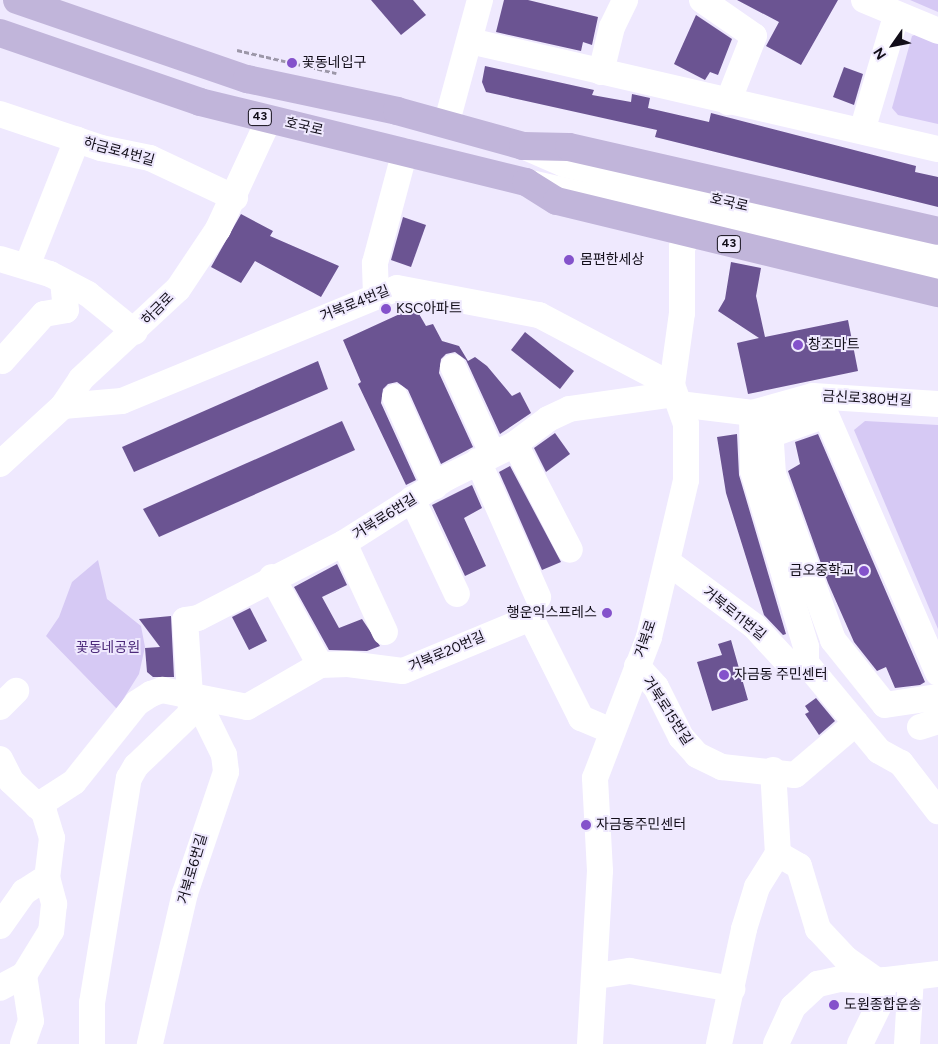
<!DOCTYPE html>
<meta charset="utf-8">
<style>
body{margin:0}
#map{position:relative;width:938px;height:1044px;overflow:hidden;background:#efe9fe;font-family:Figtree,"Noto Sans KR",sans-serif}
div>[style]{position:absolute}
.green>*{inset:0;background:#d6c9f4}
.building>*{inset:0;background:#6b5492}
.path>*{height:3px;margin-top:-1.5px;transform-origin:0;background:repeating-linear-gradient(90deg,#9c97a8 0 5px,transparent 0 7.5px)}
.minor>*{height:26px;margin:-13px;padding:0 13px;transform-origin:13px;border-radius:13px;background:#fff}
.major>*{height:28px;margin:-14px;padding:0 14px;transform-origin:14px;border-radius:14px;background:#c1b5da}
.dots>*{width:14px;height:14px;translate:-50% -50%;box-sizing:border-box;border:2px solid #efe9fe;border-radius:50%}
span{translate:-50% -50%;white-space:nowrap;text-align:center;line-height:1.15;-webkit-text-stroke:4px #efe9fe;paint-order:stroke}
.shield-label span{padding:1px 4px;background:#efe9fe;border:1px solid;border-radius:4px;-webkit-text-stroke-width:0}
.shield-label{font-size:12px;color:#120e19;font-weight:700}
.poi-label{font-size:14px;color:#120e19}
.left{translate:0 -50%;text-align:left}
.right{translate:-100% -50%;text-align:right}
.street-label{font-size:14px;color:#120e19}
.park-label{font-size:14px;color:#4d2b7b}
.north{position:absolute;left:868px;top:20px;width:50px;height:50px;-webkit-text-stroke:4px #efe9fe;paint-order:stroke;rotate:237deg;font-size:14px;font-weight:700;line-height:20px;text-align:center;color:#120e19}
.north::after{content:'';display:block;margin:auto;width:18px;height:22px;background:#120e19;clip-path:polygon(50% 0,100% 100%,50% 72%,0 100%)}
</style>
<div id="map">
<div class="green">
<i style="clip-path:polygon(910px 0,938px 0,938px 12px)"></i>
<i style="clip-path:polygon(922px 32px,938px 38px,938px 124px,898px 115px,892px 108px,912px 36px)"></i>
<i style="clip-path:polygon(865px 421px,938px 425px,938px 629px,854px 430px)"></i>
<i style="clip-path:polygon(98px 560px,107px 599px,141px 626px,145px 647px,139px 674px,117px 709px,46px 636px,59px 617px,72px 582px)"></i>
</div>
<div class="building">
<i style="clip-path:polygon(371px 0,413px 0,426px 15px,401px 35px)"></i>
<i style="clip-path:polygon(504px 0,528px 0,598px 17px,592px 45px,583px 42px,581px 51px,496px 32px)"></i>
<i style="clip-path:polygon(737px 0,838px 0,801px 65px,766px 46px,779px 22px)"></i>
<i style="clip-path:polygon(696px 15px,732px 39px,718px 75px,710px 72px,705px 80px,674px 64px)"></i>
<i style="clip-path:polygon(485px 66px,594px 90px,592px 95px,631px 102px,632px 94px,650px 98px,648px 108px,709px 122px,711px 113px,916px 166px,915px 172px,938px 177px,938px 207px,655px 137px,657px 130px,486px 92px,482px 82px)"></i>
<i style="clip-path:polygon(844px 67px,863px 74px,854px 105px,833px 97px)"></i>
<i style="clip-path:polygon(241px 214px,273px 231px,270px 236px,339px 266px,321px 297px,255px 261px,241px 283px,211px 267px)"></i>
<i style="clip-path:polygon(403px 217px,426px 225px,411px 267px,391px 260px)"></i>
<i style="clip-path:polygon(731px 262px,761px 268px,756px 296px,765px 337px,848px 320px,858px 371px,748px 394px,737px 343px,759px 338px,718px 311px,725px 299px)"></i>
<i style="clip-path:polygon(415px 307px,426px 326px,433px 324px,442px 341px,459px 346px,468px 361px,475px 357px,487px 366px,512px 396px,520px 392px,531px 413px,500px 434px,466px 360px,455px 352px,446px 354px,441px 359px,439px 373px,473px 447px,441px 464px,408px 390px,397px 382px,388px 384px,383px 389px,381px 403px,416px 480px,406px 485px,358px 384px,361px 382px,343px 340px)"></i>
<i style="clip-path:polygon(525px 332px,574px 371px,560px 389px,511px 350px)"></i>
<i style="clip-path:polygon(318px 361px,328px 389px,134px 472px,122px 447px)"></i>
<i style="clip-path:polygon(342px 421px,355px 450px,159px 537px,143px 509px)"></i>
<i style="clip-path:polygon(555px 433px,570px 454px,546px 472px,534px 448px)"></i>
<i style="clip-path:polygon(737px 434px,739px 475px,786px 634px,783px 635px,764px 615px,726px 493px,717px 437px)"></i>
<i style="clip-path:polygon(818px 434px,925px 682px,920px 685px,895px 688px,886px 667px,877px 671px,854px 642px,828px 583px,788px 471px,800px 464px,795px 442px)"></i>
<i style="clip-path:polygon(510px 466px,561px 562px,542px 570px,499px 472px)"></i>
<i style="clip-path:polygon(472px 485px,482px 508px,464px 518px,486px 566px,465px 576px,432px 505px)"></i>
<i style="clip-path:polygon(337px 564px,347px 585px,322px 597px,339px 628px,362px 619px,380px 646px,367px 651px,329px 650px,294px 587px)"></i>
<i style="clip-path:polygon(250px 608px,267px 641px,249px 650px,232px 617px)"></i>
<i style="clip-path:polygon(171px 616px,174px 677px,153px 677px,147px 672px,145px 648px,160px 647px,139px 619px)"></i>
<i style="clip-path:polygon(731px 640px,748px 700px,712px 711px,697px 662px,722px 655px,718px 644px)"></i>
<i style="clip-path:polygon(816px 698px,835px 721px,819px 735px,805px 714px,809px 712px,805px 706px)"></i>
</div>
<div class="path">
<i style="left:237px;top:50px;width:102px;rotate:13.1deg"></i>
</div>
<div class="minor">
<i style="left:702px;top:0;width:63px;rotate:34.7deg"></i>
<i style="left:754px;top:36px;width:71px;rotate:111.5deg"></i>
<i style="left:864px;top:0;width:80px;rotate:22.7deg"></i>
<i style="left:470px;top:41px;width:480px;rotate:13deg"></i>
<i style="left:601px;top:72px;width:46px;rotate:-76.3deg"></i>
<i style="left:612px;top:27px;width:30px;rotate:-64deg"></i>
<i style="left:0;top:114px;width:107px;rotate:18.6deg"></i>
<i style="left:101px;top:148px;width:50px;rotate:11.5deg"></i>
<i style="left:150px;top:158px;width:94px;rotate:25.2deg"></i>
<i style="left:446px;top:125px;width:130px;rotate:-74.8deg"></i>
<i style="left:862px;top:131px;width:120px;rotate:-73.5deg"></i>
<i style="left:523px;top:146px;width:45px;rotate:23.7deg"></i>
<i style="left:564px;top:164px;width:384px;rotate:13.4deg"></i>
<i style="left:526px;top:182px;width:422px;rotate:12.7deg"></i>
<i style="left:0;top:259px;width:52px;rotate:16.7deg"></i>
<i style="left:50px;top:274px;width:43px;rotate:27.8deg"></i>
<i style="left:88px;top:294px;width:60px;rotate:39deg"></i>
<i style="left:27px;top:266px;width:136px;rotate:-68.4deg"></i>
<i style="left:376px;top:295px;width:32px;rotate:-92deg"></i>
<i style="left:375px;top:263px;width:116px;rotate:-75deg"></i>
<i style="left:2px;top:361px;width:63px;rotate:-48.2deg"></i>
<i style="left:44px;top:314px;width:22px;rotate:-10deg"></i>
<i style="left:66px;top:310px;width:29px;rotate:-96deg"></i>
<i style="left:453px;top:367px;width:94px;rotate:65.6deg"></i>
<i style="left:395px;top:397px;width:98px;rotate:65.8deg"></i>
<i style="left:679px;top:404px;width:74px;rotate:7deg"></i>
<i style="left:752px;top:413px;width:63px;rotate:-15.6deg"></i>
<i style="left:813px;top:396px;width:125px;rotate:3.7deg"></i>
<i style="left:63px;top:406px;width:59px;rotate:-4.8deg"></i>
<i style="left:122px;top:401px;width:297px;rotate:-22.3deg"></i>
<i style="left:397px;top:288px;width:145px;rotate:10.8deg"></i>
<i style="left:539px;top:315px;width:150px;rotate:27.8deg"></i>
<i style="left:752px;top:414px;width:57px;rotate:89deg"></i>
<i style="left:753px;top:471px;width:184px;rotate:73.2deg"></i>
<i style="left:806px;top:647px;width:16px;rotate:90deg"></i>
<i style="left:770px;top:428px;width:46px;rotate:86.3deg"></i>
<i style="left:773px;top:474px;width:177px;rotate:70.1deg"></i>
<i style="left:833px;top:640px;width:83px;rotate:51.3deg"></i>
<i style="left:885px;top:705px;width:54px;rotate:-8.6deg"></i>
<i style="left:770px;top:435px;width:59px;rotate:-19.7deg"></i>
<i style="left:826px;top:415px;width:281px;rotate:66.5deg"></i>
<i style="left:515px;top:444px;width:119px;rotate:62.6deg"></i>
<i style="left:478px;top:461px;width:149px;rotate:66.2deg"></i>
<i style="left:0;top:464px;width:86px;rotate:-42.6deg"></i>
<i style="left:63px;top:406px;width:32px;rotate:-56deg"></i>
<i style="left:81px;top:379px;width:132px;rotate:-42.9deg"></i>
<i style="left:178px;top:289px;width:72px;rotate:-56.3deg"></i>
<i style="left:218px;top:229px;width:121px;rotate:-65.1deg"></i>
<i style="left:412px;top:499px;width:105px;rotate:64.7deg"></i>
<i style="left:344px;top:543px;width:98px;rotate:65.3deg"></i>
<i style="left:669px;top:563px;width:106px;rotate:36.5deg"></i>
<i style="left:754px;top:626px;width:54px;rotate:47.2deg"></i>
<i style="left:791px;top:666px;width:15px;rotate:-11deg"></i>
<i style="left:806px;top:663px;width:114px;rotate:50.3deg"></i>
<i style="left:879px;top:751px;width:25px;rotate:29deg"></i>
<i style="left:901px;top:763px;width:61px;rotate:52.4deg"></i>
<i style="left:272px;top:577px;width:100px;rotate:61.4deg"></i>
<i style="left:637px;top:666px;width:28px;rotate:48deg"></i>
<i style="left:656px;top:687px;width:56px;rotate:63.4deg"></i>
<i style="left:681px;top:737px;width:24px;rotate:48deg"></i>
<i style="left:697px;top:755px;width:28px;rotate:26deg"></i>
<i style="left:722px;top:767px;width:73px;rotate:6.3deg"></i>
<i style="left:795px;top:775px;width:80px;rotate:-40.4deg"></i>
<i style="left:0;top:707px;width:23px;rotate:-45deg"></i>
<i style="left:191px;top:710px;width:90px;rotate:-93.8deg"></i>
<i style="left:185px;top:620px;width:13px;rotate:-9deg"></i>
<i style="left:198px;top:618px;width:164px;rotate:-27.2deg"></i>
<i style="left:344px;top:543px;width:123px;rotate:-32.4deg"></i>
<i style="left:448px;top:477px;width:75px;rotate:-26.2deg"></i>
<i style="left:515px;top:444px;width:41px;rotate:-37.1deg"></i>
<i style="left:548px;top:419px;width:23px;rotate:-25deg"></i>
<i style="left:569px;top:409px;width:106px;rotate:-8.1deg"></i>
<i style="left:920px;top:727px;width:19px;rotate:-18deg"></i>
<i style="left:0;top:759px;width:25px;rotate:63deg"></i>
<i style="left:11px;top:781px;width:45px;rotate:43.2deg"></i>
<i style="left:44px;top:812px;width:27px;rotate:73deg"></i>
<i style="left:52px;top:838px;width:39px;rotate:97deg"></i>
<i style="left:47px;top:877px;width:28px;rotate:75deg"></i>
<i style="left:54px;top:904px;width:27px;rotate:96deg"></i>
<i style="left:51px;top:931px;width:52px;rotate:121.5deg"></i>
<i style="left:24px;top:975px;width:27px;rotate:152deg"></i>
<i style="left:773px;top:770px;width:84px;rotate:86.6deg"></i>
<i style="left:37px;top:806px;width:44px;rotate:-33deg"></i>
<i style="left:74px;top:782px;width:101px;rotate:-51.4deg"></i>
<i style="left:137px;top:703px;width:17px;rotate:-33deg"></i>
<i style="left:151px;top:694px;width:12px;rotate:-20deg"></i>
<i style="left:162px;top:690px;width:87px;rotate:11.3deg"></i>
<i style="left:247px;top:707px;width:84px;rotate:-29.9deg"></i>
<i style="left:320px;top:665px;width:28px;rotate:-2deg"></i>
<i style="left:348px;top:664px;width:55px;rotate:7.3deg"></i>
<i style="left:403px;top:671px;width:139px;rotate:-22.5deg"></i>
<i style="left:531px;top:618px;width:112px;rotate:63.4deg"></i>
<i style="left:581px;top:718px;width:33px;rotate:23deg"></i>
<i style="left:0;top:926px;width:42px;rotate:-54.8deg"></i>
<i style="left:24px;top:892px;width:27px;rotate:-33deg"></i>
<i style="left:597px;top:976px;width:33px;rotate:-9deg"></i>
<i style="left:630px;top:971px;width:104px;rotate:10deg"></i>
<i style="left:23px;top:1044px;width:24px;rotate:-71deg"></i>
<i style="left:31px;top:1021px;width:47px;rotate:-98.7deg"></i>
<i style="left:92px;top:1044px;width:41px;rotate:-90deg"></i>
<i style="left:92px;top:1003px;width:228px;rotate:-80.7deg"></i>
<i style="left:129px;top:778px;width:14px;rotate:-60deg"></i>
<i style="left:136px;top:766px;width:76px;rotate:-43.9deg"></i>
<i style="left:191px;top:713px;width:11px;rotate:-15deg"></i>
<i style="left:202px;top:710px;width:50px;rotate:63.9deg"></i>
<i style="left:224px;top:755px;width:17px;rotate:83deg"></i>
<i style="left:226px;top:772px;width:128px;rotate:108.7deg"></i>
<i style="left:185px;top:893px;width:155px;rotate:103.1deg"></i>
<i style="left:590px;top:1044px;width:173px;rotate:-86.7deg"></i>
<i style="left:600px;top:871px;width:93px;rotate:-93.1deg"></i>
<i style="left:595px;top:778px;width:151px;rotate:-69deg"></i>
<i style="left:649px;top:637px;width:161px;rotate:-76.7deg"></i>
<i style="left:686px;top:480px;width:56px;rotate:-90deg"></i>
<i style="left:686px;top:424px;width:41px;rotate:-109.7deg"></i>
<i style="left:672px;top:385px;width:73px;rotate:-82.1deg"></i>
<i style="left:682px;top:313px;width:66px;rotate:-90deg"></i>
<i style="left:682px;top:247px;width:15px;rotate:-58deg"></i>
<i style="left:719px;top:1044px;width:118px;rotate:-77.7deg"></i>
<i style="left:744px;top:929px;width:44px;rotate:-72.8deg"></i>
<i style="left:757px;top:887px;width:39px;rotate:-58deg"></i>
<i style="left:778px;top:854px;width:24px;rotate:30deg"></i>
<i style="left:799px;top:866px;width:66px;rotate:73.2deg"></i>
<i style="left:818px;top:929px;width:41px;rotate:47deg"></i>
<i style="left:846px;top:959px;width:39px;rotate:35deg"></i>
<i style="left:776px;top:1044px;width:41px;rotate:-65.3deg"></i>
<i style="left:793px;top:1007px;width:34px;rotate:-43deg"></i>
<i style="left:818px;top:984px;width:23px;rotate:-13deg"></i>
<i style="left:840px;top:979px;width:38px;rotate:3deg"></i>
<i style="left:878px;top:981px;width:60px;rotate:-6.7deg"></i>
<i style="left:860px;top:1044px;width:50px;rotate:-63.9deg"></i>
<i style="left:882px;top:999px;width:19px;rotate:-84deg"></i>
<i style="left:907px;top:1044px;width:67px;rotate:-86.6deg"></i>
</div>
<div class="major">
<i style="left:17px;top:0;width:243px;rotate:19deg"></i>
<i style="left:247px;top:79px;width:153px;rotate:12deg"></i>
<i style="left:397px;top:111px;width:131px;rotate:15.5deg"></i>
<i style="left:523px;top:146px;width:46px;rotate:1.2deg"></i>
<i style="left:569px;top:147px;width:378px;rotate:12.8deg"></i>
<i style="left:0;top:33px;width:212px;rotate:19deg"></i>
<i style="left:200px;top:102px;width:336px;rotate:13.8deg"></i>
<i style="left:526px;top:182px;width:36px;rotate:32deg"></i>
<i style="left:557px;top:201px;width:392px;rotate:13.6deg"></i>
</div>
<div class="dots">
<i style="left:292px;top:63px;background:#8452cb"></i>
<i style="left:569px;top:260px;background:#8452cb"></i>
<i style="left:386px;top:309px;background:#8452cb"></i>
<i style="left:798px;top:345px;background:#8452cb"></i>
<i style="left:864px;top:571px;background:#8452cb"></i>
<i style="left:607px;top:613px;background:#8452cb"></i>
<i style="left:724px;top:675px;background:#8452cb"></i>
<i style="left:586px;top:825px;background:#8452cb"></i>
<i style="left:834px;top:1005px;background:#8452cb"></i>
</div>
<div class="shield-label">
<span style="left:260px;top:117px">43</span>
<span style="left:729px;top:244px">43</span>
</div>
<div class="poi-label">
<span class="left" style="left:302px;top:63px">꽃동네입구</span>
<span class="left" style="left:580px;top:260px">몸편한세상</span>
<span class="left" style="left:396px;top:309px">KSC아파트</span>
<span class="left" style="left:808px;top:345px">창조마트</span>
<span class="right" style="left:854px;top:571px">금오중학교</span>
<span class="right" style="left:597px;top:613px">행운익스프레스</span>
<span class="left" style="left:734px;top:675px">자금동 주민센터</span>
<span class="left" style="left:596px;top:825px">자금동주민센터</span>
<span class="left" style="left:844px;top:1005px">도원종합운송</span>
</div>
<div class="street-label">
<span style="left:304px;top:127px;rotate:13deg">호국로</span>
<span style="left:119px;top:152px;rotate:15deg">하금로4번길</span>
<span style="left:729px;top:203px;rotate:13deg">호국로</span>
<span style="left:355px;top:304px;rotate:-22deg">거북로4번길</span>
<span style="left:158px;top:309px;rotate:-45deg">하금로</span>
<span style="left:867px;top:399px;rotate:3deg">금신로380번길</span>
<span style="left:385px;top:517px;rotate:-32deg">거북로6번길</span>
<span style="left:734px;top:614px;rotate:39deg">거북로11번길</span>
<span style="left:646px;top:639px;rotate:-71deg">거북로</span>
<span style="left:447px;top:652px;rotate:-23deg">거북로20번길</span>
<span style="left:667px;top:711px;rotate:57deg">거북로15번길</span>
<span style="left:193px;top:869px;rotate:-74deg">거북로6번길</span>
</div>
<div class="park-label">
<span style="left:108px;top:648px">꽃동네공원</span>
</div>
<div class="north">N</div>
</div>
